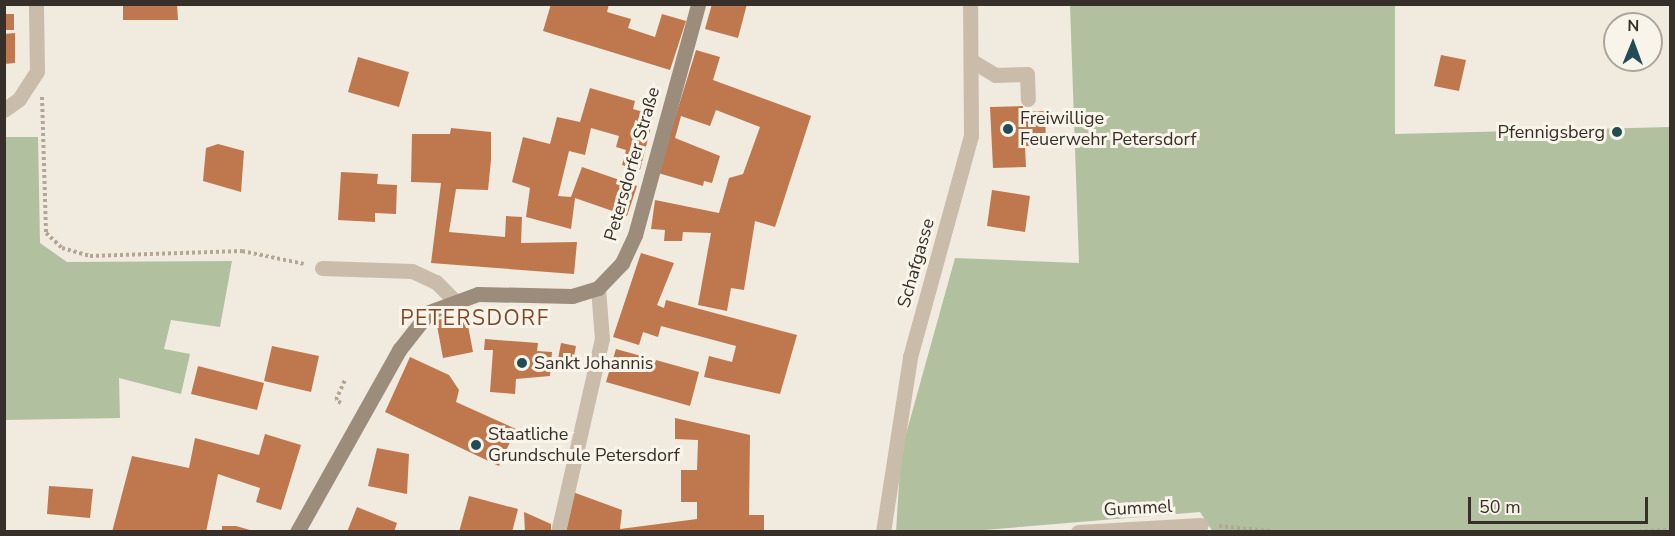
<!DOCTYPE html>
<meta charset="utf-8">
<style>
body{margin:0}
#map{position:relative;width:1675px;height:536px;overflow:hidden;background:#f1eade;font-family:"Nunito Sans",sans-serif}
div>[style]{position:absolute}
.green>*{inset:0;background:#b1c09f}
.building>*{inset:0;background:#bf774e}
.path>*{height:4px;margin-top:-2px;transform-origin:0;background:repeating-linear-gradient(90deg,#b4a695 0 3px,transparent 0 6px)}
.lane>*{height:15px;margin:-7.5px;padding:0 7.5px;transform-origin:7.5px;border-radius:7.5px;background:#c9bcaa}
.street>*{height:15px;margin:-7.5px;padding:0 7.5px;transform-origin:7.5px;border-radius:7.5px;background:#c9bcaa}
.secondary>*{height:15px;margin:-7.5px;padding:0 7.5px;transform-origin:7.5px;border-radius:7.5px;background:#9c8c7c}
.dots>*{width:16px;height:16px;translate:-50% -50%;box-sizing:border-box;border:3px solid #f9f4ea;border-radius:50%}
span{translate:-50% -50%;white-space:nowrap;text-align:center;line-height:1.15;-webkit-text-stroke:6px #f9f4ea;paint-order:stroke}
.poi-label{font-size:18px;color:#372f29}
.left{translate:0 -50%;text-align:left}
.right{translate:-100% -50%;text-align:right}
.street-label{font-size:18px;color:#372f29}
.quarter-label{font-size:21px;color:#814727;letter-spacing:1.5px}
.frame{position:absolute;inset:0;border:6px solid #372f29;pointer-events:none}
.north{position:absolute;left:1603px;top:12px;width:60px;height:60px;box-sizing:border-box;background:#f9f4ea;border:2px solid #aba59d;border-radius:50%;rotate:1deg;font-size:16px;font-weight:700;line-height:24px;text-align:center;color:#372f29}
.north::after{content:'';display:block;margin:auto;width:21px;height:27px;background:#214c56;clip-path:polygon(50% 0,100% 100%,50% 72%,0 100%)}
.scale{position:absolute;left:1468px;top:497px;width:180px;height:27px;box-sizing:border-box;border:3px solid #372f29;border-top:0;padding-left:8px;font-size:18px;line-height:21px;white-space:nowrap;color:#372f29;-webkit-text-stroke:4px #f9f4ea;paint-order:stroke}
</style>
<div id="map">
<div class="green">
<i style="clip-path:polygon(1070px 5px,1395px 5px,1395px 134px,1670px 127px,1670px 531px,1213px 532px,1200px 512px,972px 531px,896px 532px,901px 452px,955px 258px,1079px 263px)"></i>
<i style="clip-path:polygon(4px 137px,38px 137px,40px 243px,67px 262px,232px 261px,220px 327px,171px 320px,164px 349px,190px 354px,181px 394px,119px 378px,120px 418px,5px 420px)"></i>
</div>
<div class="building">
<i style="clip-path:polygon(123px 4px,177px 4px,178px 20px,123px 20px)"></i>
<i style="clip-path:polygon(551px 4px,609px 4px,607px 12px,631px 19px,628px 28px,655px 37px,662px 14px,686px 21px,670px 70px,543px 31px)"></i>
<i style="clip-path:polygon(712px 4px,747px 4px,738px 38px,705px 29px)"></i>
<i style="clip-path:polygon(4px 14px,14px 14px,14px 30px,4px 30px)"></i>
<i style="clip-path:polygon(15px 33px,15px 63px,4px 64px,4px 34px)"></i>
<i style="clip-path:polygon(696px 50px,720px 57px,713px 80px,811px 116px,775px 227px,755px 221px,744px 290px,731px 288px,727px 311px,698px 305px,711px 233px,683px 232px,682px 241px,664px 241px,665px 230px,651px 229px,655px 200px,719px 213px,729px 178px,743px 174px,760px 127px,716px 110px,710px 126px,681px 116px,675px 138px,720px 156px,712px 183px,704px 181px,703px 186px,658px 173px)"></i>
<i style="clip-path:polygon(1441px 55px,1466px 60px,1459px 91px,1434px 86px)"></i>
<i style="clip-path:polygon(358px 57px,409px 72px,399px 107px,348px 92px)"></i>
<i style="clip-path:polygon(590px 88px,635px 101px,633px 109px,654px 115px,640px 170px,622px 165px,626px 150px,616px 147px,619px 136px,591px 128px,585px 155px,569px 151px,558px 196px,571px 197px,582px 167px,637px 186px,627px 216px,575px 198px,571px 229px,526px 217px,530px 188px,512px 182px,523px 137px,550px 144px,557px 117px,580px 122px)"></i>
<i style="clip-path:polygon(1023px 106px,1023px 112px,1045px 111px,1046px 145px,1025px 146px,1026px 167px,993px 168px,990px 107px)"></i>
<i style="clip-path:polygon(451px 128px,491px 132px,491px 160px,488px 190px,456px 189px,449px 232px,505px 237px,506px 216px,522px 217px,521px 243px,577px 242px,574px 274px,431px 263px,441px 183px,411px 182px,412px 134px,450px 134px)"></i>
<i style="clip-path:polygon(218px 144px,244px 151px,241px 192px,203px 181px,206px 148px)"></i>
<i style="clip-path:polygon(341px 172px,378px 174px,377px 184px,397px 185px,396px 214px,375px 213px,375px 222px,338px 220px)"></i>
<i style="clip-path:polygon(992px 190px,1030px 196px,1025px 232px,987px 226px)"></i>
<i style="clip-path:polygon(641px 253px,674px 263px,657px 305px,664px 308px,666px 300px,797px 335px,780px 394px,704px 377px,709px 356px,732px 362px,736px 346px,661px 326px,658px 337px,643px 332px,639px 345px,613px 337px)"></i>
<i style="clip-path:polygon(466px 315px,473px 352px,443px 358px,436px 320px)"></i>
<i style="clip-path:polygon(485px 339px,538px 343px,537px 351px,552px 352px,550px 376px,516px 379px,515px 394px,490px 392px,493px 350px,484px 350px)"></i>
<i style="clip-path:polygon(561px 343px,576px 346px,573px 362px,558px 359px)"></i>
<i style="clip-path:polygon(272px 346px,319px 356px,311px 392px,264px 381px)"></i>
<i style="clip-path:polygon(616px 349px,699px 372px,690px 406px,606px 382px)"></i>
<i style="clip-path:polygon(410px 357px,449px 375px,459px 390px,456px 402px,516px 429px,499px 466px,385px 412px)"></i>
<i style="clip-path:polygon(198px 366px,264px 383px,257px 410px,191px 394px)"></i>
<i style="clip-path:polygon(675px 418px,750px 435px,749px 515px,764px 515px,764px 532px,565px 532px,570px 491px,622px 510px,620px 529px,697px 519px,697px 502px,681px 502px,681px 470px,697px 470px,698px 440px,675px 439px)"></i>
<i style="clip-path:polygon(265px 434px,301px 445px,281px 510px,256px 502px,260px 488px,218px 474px,206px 532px,112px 532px,132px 456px,189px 468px,195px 438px,259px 455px)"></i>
<i style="clip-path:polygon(377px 448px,409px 454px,407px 494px,368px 486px)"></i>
<i style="clip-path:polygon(49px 486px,93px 489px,90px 518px,47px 514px)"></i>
<i style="clip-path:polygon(469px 496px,518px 509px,512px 532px,459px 532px)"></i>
<i style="clip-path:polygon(357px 507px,397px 523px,394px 532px,347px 532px)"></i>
<i style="clip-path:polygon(524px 512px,551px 524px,551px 532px,525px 532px)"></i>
<i style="clip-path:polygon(222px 526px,236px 526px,257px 532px,222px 532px)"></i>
</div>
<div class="path">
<i style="left:42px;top:97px;width:136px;rotate:88.3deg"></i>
<i style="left:46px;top:233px;width:22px;rotate:43deg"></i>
<i style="left:62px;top:248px;width:29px;rotate:16deg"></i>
<i style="left:90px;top:256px;width:152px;rotate:-1.9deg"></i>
<i style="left:242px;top:251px;width:63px;rotate:11.8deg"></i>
<i style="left:341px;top:403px;width:6px;rotate:-149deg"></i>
<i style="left:336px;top:400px;width:22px;rotate:-66deg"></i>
<i style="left:1219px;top:526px;width:59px;rotate:5.8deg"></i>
<i style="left:1627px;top:532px;width:43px;rotate:-2.7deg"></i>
</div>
<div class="lane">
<i style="left:972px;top:61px;width:27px;rotate:31deg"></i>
<i style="left:995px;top:75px;width:32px;rotate:-2deg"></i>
<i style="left:1027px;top:74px;width:25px;rotate:88deg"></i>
<i style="left:322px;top:268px;width:90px;rotate:1.9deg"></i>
<i style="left:412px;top:271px;width:26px;rotate:25deg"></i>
<i style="left:436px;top:282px;width:24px;rotate:45deg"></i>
<i style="left:883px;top:532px;width:177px;rotate:-81.2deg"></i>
<i style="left:910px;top:357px;width:229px;rotate:-74.6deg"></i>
<i style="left:971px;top:136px;width:132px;rotate:-90.4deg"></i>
</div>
<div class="street">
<i style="left:4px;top:110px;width:19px;rotate:-36deg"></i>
<i style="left:19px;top:99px;width:33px;rotate:-57deg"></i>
<i style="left:37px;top:71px;width:67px;rotate:-90.9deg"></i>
<i style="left:558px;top:532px;width:198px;rotate:-77.2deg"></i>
<i style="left:602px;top:339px;width:51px;rotate:-94.5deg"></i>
<i style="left:1078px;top:532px;width:123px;rotate:-3.3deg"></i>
</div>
<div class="secondary">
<i style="left:297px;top:532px;width:209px;rotate:-60.7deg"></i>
<i style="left:399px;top:350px;width:48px;rotate:-51.7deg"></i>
<i style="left:429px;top:312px;width:52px;rotate:-20.2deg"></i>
<i style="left:478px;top:294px;width:94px;rotate:1.2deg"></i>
<i style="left:572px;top:296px;width:27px;rotate:-17deg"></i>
<i style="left:598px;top:288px;width:35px;rotate:-46deg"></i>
<i style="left:622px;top:263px;width:31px;rotate:-65deg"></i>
<i style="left:635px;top:235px;width:239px;rotate:-74.7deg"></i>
</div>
<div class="dots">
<i style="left:1008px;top:129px;background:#214c56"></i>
<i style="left:1617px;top:132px;background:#214c56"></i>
<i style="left:522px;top:363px;background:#214c56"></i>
<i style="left:476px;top:445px;background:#214c56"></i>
</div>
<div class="poi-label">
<span class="left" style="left:1020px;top:129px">Freiwillige<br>Feuerwehr Petersdorf</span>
<span class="right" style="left:1605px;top:132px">Pfennigsberg</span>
<span class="left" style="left:534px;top:363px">Sankt Johannis</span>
<span class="left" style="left:488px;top:445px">Staatliche<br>Grundschule Petersdorf</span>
</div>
<div class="street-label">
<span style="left:632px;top:164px;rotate:-74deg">Petersdorfer Straße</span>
<span style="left:916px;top:263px;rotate:-74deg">Schafgasse</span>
<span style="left:1138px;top:508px;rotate:-3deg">Gummel</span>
</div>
<div class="quarter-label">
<span style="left:475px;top:318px">PETERSDORF</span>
</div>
<div class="frame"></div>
<div class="north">N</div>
<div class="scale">50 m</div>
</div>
